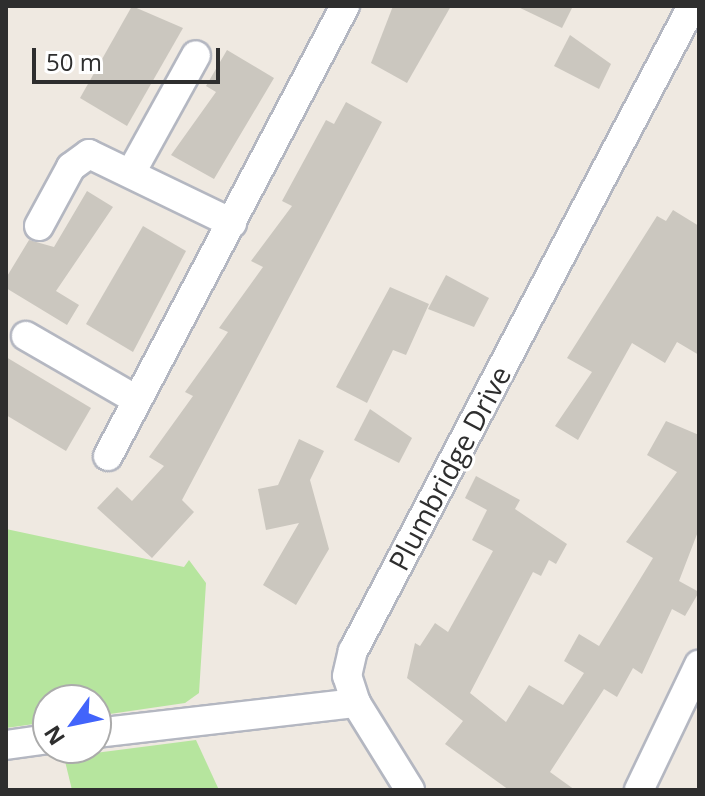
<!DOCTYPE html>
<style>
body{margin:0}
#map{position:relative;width:705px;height:796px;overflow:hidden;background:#efe9e1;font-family:"Open Sans",sans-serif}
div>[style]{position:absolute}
.green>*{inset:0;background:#b6e59e}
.building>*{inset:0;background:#cbc7bf}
.roads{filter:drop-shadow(2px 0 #b4b7c1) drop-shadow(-2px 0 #b4b7c1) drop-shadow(0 2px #b4b7c1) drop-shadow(0 -2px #b4b7c1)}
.minor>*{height:28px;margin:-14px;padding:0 14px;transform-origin:14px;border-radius:14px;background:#fff}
span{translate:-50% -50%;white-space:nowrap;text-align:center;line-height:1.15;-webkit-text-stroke:6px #fff;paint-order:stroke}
.street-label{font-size:28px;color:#2e2e2e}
.frame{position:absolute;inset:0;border:8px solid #2e2e2e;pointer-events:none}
.north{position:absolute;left:32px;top:684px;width:80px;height:80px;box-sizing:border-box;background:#fff;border:2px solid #ababab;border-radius:50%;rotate:237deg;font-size:22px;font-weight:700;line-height:32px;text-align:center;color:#2e2e2e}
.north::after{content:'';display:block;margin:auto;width:28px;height:36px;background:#4264fb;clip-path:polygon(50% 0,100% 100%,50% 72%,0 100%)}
.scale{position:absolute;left:32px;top:48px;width:188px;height:36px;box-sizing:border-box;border:4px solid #2e2e2e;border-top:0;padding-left:10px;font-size:24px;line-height:28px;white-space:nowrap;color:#2e2e2e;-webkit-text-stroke:6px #fff;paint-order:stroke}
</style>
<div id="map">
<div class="green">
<i style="clip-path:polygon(6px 529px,184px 567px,189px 560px,206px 583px,199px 693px,185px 703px,96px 716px,96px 700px,48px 700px,48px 722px,6px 728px)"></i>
<i style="clip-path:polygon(196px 740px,219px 790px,72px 790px,64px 757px)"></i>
</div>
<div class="building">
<i style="clip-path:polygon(132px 6px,183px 28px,127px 126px,80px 98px)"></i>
<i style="clip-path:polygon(393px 6px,451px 6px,407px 83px,371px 63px)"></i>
<i style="clip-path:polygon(516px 6px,573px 6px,562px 28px)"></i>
<i style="clip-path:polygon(570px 35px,611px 64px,599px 89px,554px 66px)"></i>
<i style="clip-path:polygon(227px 50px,274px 78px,214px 179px,171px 155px,216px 92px,206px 86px)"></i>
<i style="clip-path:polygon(346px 102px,382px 122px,182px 500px,194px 512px,152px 558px,97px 508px,117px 487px,132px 501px,164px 466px,149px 457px,193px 396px,185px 392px,228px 332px,219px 328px,263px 267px,251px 261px,292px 206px,282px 201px,326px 120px,334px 124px)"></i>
<i style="clip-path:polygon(87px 191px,113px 207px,56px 291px,79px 305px,67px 325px,6px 288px,6px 278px,29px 240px,54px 247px)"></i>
<i style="clip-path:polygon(673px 210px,699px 226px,699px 355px,677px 342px,665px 363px,632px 343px,578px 440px,555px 426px,592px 372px,567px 358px,657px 216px,666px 221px)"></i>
<i style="clip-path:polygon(143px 226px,186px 251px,133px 352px,86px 324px)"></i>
<i style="clip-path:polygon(446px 275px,489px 298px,474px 327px,428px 309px)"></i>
<i style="clip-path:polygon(390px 287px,429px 304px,406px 355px,393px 350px,367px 403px,336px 387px)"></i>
<i style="clip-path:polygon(6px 357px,91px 408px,66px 451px,6px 415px)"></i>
<i style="clip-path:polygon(370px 409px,412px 438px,399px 463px,354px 440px)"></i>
<i style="clip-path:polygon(666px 421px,699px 435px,699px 529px,679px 581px,699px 592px,685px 616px,672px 609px,642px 674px,633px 668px,617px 697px,604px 689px,550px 772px,575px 790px,509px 790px,445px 744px,463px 721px,407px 678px,415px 643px,420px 646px,435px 623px,448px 632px,493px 551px,472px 540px,487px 510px,465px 498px,476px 476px,520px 500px,515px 509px,567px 544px,556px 564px,549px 560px,541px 576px,533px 572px,470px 693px,506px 722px,529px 685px,563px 705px,584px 673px,564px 661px,579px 634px,599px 646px,653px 558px,626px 542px,677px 472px,647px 455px)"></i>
<i style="clip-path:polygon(299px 439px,324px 451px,310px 480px,329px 549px,296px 605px,263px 585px,299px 523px,266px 530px,258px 489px,278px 485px)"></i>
</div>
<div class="roads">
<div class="minor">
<i style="left:132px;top:171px;width:132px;rotate:-61.1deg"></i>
<i style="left:39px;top:226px;width:67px;rotate:-61.5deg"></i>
<i style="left:71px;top:167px;width:22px;rotate:-36deg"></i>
<i style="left:89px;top:154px;width:159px;rotate:25.8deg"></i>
<i style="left:26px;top:336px;width:128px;rotate:30deg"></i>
<i style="left:108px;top:456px;width:509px;rotate:-62.23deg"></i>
<i style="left:96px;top:733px;width:262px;rotate:-6.6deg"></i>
<i style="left:6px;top:745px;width:42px;rotate:-8.1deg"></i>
<i style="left:410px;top:790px;width:102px;rotate:-121.8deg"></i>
<i style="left:356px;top:703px;width:28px;rotate:-108deg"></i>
<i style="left:347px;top:676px;width:26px;rotate:-77deg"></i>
<i style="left:353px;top:651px;width:729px;rotate:-62.27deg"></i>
<i style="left:639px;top:790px;width:139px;rotate:-64.4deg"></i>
</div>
</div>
<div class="street-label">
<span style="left:449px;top:468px;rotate:-62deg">Plumbridge Drive</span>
</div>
<div class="frame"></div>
<div class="north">N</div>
<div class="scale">50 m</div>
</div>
